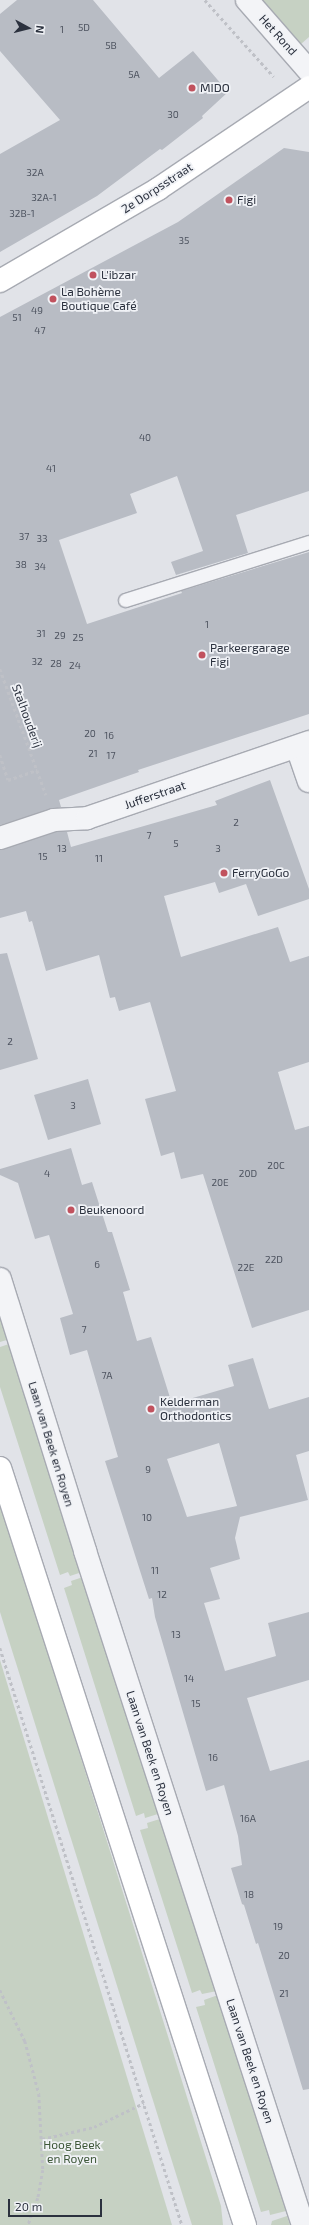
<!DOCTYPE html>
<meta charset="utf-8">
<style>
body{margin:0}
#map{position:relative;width:309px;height:2225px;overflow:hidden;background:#e1e3e8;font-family:"Exo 2",sans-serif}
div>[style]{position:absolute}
.green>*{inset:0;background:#c6d1c3}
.building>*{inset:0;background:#b8bcc4}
.path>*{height:2.5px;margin-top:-1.25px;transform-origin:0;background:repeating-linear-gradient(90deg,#bfc1c7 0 3px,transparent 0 6px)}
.roads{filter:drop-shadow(1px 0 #a7aab2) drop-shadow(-1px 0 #a7aab2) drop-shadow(0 1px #a7aab2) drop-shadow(0 -1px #a7aab2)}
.lane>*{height:13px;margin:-6.5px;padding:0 6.5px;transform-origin:6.5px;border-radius:6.5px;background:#f3f4f7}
.street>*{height:22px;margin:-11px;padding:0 11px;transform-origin:11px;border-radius:11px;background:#f3f4f7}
.secondary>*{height:22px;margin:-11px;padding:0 11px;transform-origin:11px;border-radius:11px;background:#fff}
.primary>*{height:22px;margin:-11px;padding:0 11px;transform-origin:11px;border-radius:11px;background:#fff}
.dots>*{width:11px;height:11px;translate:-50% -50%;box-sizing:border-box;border:2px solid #f0f2f6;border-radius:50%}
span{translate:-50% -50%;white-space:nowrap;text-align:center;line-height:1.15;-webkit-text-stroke:3.5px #f0f2f6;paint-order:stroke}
.number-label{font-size:10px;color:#4e5460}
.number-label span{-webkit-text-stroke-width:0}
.street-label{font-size:12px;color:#2b313e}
.poi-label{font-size:12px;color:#2b313e}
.left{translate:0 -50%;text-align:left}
.park-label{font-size:12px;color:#3e5839}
.north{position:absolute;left:8px;top:8px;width:40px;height:40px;-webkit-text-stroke:3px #f0f2f6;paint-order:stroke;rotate:97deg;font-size:11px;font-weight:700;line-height:16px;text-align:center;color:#2b313e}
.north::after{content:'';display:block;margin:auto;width:14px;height:18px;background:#2b313e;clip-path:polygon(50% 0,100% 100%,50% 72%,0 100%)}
.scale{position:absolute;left:8px;top:2199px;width:94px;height:18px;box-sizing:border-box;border:2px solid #2b313e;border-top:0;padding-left:5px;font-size:12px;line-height:14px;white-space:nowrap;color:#2b313e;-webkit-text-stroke:3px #f0f2f6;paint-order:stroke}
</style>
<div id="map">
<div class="green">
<i style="clip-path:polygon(262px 0,309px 0,309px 37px,301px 44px)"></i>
<i style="clip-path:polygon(0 1308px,10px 1339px,0 1342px)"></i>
<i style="clip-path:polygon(12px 1343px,85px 1571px,70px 1576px,68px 1572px,60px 1575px,0 1387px,0 1347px)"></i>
<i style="clip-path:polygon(0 1499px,221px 2206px,223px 2225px,192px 2225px,0 1612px)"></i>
<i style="clip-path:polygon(86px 1576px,161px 1813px,145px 1818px,144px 1813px,136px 1816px,64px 1588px,72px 1585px,71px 1581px)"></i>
<i style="clip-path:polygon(0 1660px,172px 2225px,0 2225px)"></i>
<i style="clip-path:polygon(163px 1818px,217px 1991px,202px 1994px,200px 1990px,192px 1993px,140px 1830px,148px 1828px,147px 1823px)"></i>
<i style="clip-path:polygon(218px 1995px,286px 2211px,270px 2215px,269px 2210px,261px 2212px,196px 2007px,205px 2005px,204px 2000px)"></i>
<i style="clip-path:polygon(287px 2216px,290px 2225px,271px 2225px,272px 2221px)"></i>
</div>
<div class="building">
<i style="clip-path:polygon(17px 0,93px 0,159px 78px,193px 51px,228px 92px,202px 116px,203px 118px,162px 150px,160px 149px,97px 196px,0 252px,0 154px,60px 120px,0 51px,0 14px)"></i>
<i style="clip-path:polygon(284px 148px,309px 152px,309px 491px,236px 515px,248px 553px,176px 575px,171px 562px,203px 551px,177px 476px,130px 494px,137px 513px,59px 540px,87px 624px,182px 593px,181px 591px,309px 552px,309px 714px,138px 770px,139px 772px,59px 800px,61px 807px,0 825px,0 317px,178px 222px)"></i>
<i style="clip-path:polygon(270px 780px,309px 889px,309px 899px,258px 916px,246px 884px,219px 893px,215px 882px,164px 896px,181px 957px,278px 927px,290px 962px,309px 956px,309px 1062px,278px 1072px,295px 1130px,309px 1126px,309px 1310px,252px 1328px,203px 1174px,181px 1179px,174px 1152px,161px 1156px,145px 1099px,176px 1091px,150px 1002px,119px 1011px,115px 997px,110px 998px,99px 955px,46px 971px,32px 921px,29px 922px,26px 911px,0 918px,0 850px,56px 832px,67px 832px,71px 847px,217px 805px,215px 801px)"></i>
<i style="clip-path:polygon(7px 953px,38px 1059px,0 1070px,0 954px)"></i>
<i style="clip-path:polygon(88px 1079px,101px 1124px,48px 1140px,34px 1095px)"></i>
<i style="clip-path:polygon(evenodd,71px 1148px,82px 1185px,92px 1182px,108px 1232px,112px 1232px,130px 1290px,123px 1292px,137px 1341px,151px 1337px,172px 1404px,234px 1386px,228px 1365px,253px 1358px,269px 1409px,309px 1397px,309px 1451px,296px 1455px,308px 1500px,240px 1517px,235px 1538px,240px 1559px,210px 1568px,220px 1599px,204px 1603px,225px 1671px,276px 1656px,268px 1623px,309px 1612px,309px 1680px,247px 1698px,270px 1771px,309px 1760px,309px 2089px,303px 2090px,258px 1943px,256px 1944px,244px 1905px,242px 1904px,231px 1868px,242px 1865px,238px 1836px,224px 1785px,206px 1791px,155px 1617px,152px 1598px,149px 1599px,105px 1461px,118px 1457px,87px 1350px,70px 1355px,60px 1318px,73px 1314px,49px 1235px,35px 1239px,18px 1183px,0 1175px,0 1169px,71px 1148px,219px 1443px,237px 1506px,187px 1517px,167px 1459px,219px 1443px)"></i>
</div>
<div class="path">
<i style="left:205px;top:0;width:103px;rotate:48.1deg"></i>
<i style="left:0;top:669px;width:134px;rotate:69.9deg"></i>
<i style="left:0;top:755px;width:26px;rotate:72deg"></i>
<i style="left:8px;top:780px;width:31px;rotate:-19deg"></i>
<i style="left:0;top:1648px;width:605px;rotate:72.49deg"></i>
<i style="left:0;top:1990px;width:57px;rotate:63.9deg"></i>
<i style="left:25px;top:2041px;width:55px;rotate:75.2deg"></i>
<i style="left:39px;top:2094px;width:76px;rotate:87deg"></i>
<i style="left:43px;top:2170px;width:28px;rotate:100deg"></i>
<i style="left:38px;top:2198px;width:29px;rotate:110deg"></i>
<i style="left:42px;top:2139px;width:53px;rotate:-13deg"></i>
<i style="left:94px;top:2127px;width:55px;rotate:-25.6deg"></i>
</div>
<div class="roads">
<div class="lane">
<i style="left:125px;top:600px;width:193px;rotate:-17.5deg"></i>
</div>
<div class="street">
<i style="left:247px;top:0;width:94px;rotate:48.9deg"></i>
<i style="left:297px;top:747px;width:36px;rotate:71deg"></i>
<i style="left:0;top:838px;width:57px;rotate:-18.4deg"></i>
<i style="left:54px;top:820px;width:33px;rotate:-3deg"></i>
<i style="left:87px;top:818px;width:235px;rotate:-18.9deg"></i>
<i style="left:0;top:1279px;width:285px;rotate:72.6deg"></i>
<i style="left:85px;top:1551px;width:708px;rotate:72.08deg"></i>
</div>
<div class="secondary">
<i style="left:0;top:281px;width:183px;rotate:-30.2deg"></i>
<i style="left:158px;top:189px;width:182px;rotate:-34deg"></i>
</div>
<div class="primary">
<i style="left:0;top:1468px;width:796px;rotate:72.07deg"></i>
</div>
</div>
<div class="dots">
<i style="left:192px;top:88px;background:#c1525e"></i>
<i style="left:229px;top:200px;background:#c1525e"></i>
<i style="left:93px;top:275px;background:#c1525e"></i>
<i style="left:53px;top:299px;background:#c1525e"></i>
<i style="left:202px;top:655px;background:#c1525e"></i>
<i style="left:224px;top:873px;background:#c1525e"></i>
<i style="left:71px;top:1210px;background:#c1525e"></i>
<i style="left:151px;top:1409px;background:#c1525e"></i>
</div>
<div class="number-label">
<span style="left:84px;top:28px">5D</span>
<span style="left:62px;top:30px">1</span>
<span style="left:111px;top:46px">5B</span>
<span style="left:134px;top:75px">5A</span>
<span style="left:173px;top:115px">30</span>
<span style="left:35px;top:173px">32A</span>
<span style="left:44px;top:198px">32A-1</span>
<span style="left:22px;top:214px">32B-1</span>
<span style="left:184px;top:241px">35</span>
<span style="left:37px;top:311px">49</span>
<span style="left:17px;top:318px">51</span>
<span style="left:40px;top:331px">47</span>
<span style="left:145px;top:438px">40</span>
<span style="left:51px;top:469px">41</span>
<span style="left:24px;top:537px">37</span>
<span style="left:42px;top:539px">33</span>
<span style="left:21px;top:565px">38</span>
<span style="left:40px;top:567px">34</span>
<span style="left:207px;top:625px">1</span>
<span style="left:41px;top:634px">31</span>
<span style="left:60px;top:636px">29</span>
<span style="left:78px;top:638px">25</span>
<span style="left:37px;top:662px">32</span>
<span style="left:56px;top:664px">28</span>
<span style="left:75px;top:666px">24</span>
<span style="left:90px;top:734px">20</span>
<span style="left:109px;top:736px">16</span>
<span style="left:93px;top:754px">21</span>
<span style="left:111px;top:756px">17</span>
<span style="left:236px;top:823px">2</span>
<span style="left:149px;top:836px">7</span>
<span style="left:176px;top:844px">5</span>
<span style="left:62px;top:849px">13</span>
<span style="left:218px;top:849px">3</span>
<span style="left:43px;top:857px">15</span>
<span style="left:99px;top:859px">11</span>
<span style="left:10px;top:1042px">2</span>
<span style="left:73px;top:1106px">3</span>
<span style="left:276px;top:1166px">20C</span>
<span style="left:47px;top:1174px">4</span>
<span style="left:248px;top:1174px">20D</span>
<span style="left:220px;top:1183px">20E</span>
<span style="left:274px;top:1260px">22D</span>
<span style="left:97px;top:1265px">6</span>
<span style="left:246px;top:1268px">22E</span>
<span style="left:84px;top:1330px">7</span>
<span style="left:107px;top:1376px">7A</span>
<span style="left:148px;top:1470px">9</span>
<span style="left:147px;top:1518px">10</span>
<span style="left:155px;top:1571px">11</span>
<span style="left:162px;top:1595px">12</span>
<span style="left:176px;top:1635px">13</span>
<span style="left:189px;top:1679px">14</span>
<span style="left:196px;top:1704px">15</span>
<span style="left:213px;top:1758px">16</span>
<span style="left:248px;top:1819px">16A</span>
<span style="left:249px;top:1895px">18</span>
<span style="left:278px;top:1927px">19</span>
<span style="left:284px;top:1956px">20</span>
<span style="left:284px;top:1994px">21</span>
</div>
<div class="street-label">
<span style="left:278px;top:35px;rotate:48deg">Het Rond</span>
<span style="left:157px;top:188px;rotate:-33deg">2e Dorpsstraat</span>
<span style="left:27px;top:716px;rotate:70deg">Stalhouderij</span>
<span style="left:155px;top:795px;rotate:-19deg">Jufferstraat</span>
<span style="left:51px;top:1444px;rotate:73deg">Laan van Beek en Royen</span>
<span style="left:150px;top:1753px;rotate:72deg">Laan van Beek en Royen</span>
<span style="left:250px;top:2061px;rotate:72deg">Laan van Beek en Royen</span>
</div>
<div class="poi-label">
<span class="left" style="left:200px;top:88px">MIDO</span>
<span class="left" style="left:237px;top:200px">Figi</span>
<span class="left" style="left:101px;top:275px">L'ibzar</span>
<span class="left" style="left:61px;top:299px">La Bohème<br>Boutique Café</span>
<span class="left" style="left:210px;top:655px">Parkeergarage<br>Figi</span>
<span class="left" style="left:232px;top:873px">FerryGoGo</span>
<span class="left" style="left:79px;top:1210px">Beukenoord</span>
<span class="left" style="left:160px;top:1409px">Kelderman<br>Orthodontics</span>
</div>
<div class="park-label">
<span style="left:72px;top:2152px">Hoog Beek<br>en Royen</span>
</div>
<div class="north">N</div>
<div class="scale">20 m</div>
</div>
